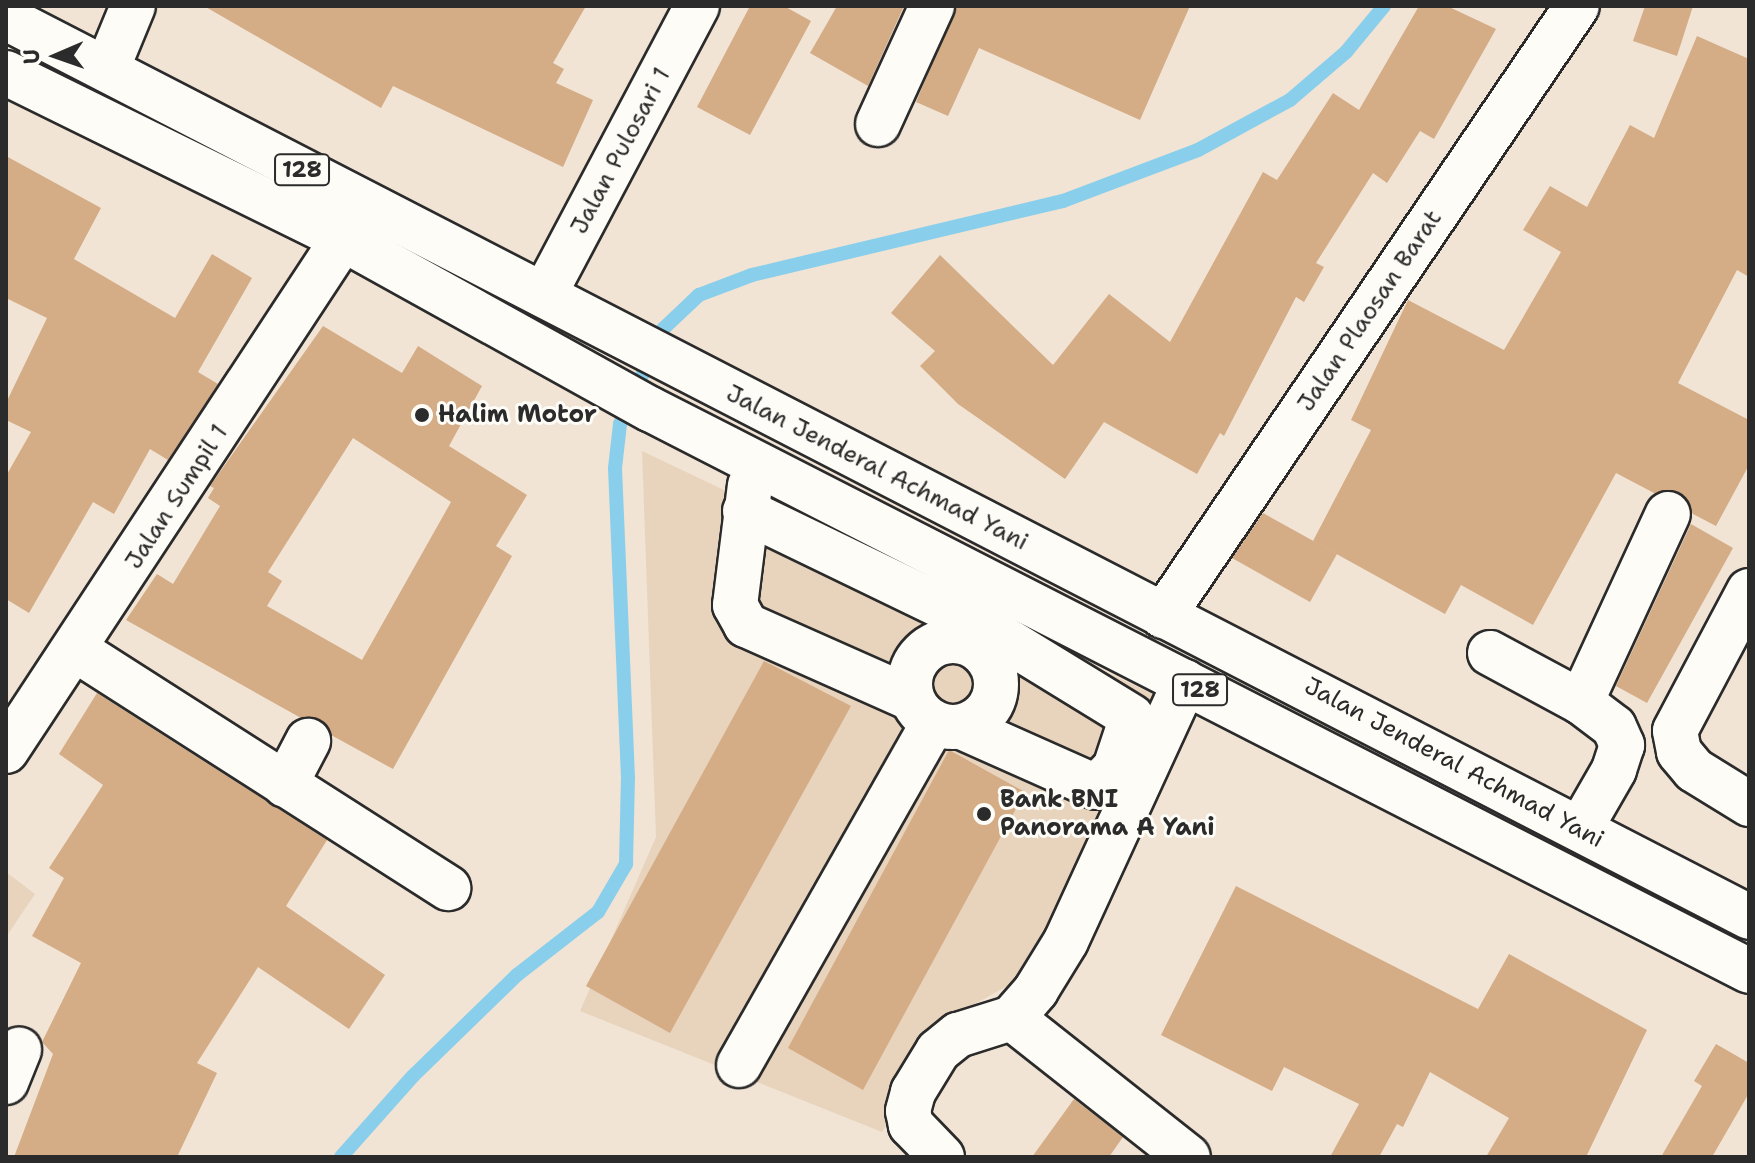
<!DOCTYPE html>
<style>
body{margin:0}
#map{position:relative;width:1755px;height:1163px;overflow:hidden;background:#f1e4d5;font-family:"Shantell Sans",sans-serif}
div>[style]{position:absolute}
.built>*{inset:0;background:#e8d3bd}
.stream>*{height:14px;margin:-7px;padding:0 7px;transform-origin:7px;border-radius:7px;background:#89ceeb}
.building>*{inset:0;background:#d4ac86}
.roads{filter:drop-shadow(2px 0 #2b2b2b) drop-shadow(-2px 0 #2b2b2b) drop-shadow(0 2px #2b2b2b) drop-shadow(0 -2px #2b2b2b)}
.minor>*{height:44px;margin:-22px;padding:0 22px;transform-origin:22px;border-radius:22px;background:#fdfcf7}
.minor>.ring{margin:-22px;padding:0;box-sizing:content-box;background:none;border:44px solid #fdfcf7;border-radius:50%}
.major>*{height:44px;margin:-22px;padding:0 22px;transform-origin:22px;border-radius:22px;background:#fdfcf7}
.dots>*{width:22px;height:22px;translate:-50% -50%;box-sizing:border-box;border:4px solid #fdfcf7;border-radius:50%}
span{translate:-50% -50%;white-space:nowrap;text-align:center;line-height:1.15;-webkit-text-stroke:6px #fdfcf7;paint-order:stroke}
.shield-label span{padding:2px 6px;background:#fdfcf7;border:2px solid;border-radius:6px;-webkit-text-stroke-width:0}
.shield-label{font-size:22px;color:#2b2b2b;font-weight:700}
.street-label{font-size:24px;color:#2b2b2b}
.poi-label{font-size:24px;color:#2b2b2b;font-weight:700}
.left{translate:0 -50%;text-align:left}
.frame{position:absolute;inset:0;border:8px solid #2b2b2b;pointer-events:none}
.north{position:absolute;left:16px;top:16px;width:80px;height:80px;-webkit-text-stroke:6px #fdfcf7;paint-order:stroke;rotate:268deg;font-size:22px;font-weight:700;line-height:32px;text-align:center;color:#2b2b2b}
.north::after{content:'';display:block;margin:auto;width:28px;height:36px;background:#2b2b2b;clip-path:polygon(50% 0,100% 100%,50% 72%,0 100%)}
</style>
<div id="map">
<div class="built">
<i style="clip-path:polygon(642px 451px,1184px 709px,1020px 979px,953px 1016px,882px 1132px,580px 1011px,656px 837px)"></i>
<i style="clip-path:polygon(6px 872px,35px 894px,6px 937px)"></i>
</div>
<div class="stream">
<i style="left:341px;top:1157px;width:108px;rotate:-48.4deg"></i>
<i style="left:413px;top:1076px;width:145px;rotate:-44.2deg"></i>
<i style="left:517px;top:975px;width:103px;rotate:-37.9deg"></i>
<i style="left:598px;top:912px;width:56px;rotate:-59.7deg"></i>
<i style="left:626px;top:864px;width:86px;rotate:-88.7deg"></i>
<i style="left:628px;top:778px;width:310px;rotate:-92.4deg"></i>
<i style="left:615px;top:468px;width:44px;rotate:-83.5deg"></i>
<i style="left:620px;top:424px;width:104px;rotate:-65.6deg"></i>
<i style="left:663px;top:329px;width:50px;rotate:-43.4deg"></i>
<i style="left:699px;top:295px;width:57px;rotate:-20.7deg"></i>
<i style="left:752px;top:275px;width:320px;rotate:-13.4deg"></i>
<i style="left:1063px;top:201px;width:144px;rotate:-20.7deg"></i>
<i style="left:1198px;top:150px;width:105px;rotate:-28.5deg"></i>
<i style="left:1290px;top:100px;width:74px;rotate:-40.6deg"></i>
<i style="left:1346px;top:52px;width:60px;rotate:-50.4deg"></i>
</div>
<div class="building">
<i style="clip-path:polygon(204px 6px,586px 6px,553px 63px,564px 69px,556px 83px,593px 100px,563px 167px,393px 86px,381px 108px)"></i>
<i style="clip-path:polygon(750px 6px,784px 6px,811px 21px,750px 135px,697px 107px)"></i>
<i style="clip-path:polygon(837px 6px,904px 6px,868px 86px,810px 53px)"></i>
<i style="clip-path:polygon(957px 6px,1190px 6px,1140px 120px,979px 48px,948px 116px,916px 102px)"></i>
<i style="clip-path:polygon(1419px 6px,1447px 6px,1496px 29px,1434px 139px,1420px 131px,1387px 183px,1373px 173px,1316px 263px,1324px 267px,1304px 302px,1296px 297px,1224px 436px,1220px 433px,1197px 474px,1104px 422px,1065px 479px,958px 404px,920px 366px,935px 351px,891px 313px,940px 255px,1053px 365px,1109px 294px,1170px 342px,1263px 172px,1277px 180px,1333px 93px,1359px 110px)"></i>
<i style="clip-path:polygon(1645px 6px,1693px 6px,1677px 56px,1633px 41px)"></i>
<i style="clip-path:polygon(1697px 36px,1749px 59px,1749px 277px,1737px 270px,1678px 383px,1749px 420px,1749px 465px,1716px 526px,1693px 514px,1679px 492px,1654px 493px,1616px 473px,1533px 625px,1461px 585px,1445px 614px,1313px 541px,1371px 430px,1351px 420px,1408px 300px,1504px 350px,1561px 252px,1523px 230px,1550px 186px,1587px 207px,1630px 125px,1654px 138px)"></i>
<i style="clip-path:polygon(6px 156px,101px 208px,74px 259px,175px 318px,212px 254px,252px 278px,198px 372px,218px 384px,168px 460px,150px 449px,114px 514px,93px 502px,29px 613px,6px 599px,6px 476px,31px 432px,6px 420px,6px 403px,47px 318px,6px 298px)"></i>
<i style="clip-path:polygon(evenodd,323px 326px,402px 373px,418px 346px,482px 386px,449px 446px,527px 495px,496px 546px,512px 556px,393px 769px,331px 735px,320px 719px,301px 718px,126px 620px,157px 574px,173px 584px,220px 506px,208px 498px,214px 488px,210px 486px,323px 326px,353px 438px,451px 502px,362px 660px,267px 606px,282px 581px,268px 572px,353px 438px)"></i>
<i style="clip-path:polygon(1263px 513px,1337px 554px,1310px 602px,1232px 558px)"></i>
<i style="clip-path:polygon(1691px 524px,1733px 548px,1647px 703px,1616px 686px)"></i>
<i style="clip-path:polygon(764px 661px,851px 706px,670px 1033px,586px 986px)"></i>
<i style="clip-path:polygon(97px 693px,327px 840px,286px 906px,385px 975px,349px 1029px,258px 967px,197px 1063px,217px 1073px,177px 1157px,14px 1157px,53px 1054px,42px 1042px,81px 963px,32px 936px,64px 878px,49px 868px,103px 785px,59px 754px)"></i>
<i style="clip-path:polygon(949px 750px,1025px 792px,863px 1090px,788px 1048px)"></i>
<i style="clip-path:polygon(1236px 886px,1478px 1009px,1509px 954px,1647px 1030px,1586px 1157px,1486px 1157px,1509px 1118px,1430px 1072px,1403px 1127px,1397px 1124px,1379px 1157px,1330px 1157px,1359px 1104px,1284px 1067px,1272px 1091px,1161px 1035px)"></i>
<i style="clip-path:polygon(1716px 1044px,1749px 1063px,1749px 1093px,1712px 1157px,1661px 1157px,1702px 1086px,1694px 1081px)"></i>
<i style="clip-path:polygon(1074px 1099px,1123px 1137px,1109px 1157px,1032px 1157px)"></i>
</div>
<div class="roads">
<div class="minor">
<i style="left:107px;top:69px;width:68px;rotate:-67.6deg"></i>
<i style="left:878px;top:124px;width:130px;rotate:-65.4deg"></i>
<i style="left:544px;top:295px;width:327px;rotate:-62.1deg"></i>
<i style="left:750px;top:485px;width:121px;rotate:97.1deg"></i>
<i style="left:735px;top:605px;width:23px;rotate:61deg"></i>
<i style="left:746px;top:625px;width:180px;rotate:24deg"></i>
<i style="left:745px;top:511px;width:267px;rotate:25.8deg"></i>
<i style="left:985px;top:627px;width:172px;rotate:31.5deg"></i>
<i style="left:1749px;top:591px;width:158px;rotate:117.9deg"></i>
<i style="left:1675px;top:731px;width:21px;rotate:79deg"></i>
<i style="left:1679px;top:752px;width:23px;rotate:50deg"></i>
<i style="left:1694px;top:770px;width:65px;rotate:31.7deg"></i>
<i style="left:1163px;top:616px;width:737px;rotate:-55.84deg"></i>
<i class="ring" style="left:910px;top:641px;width:42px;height:42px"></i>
<i style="left:76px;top:650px;width:442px;rotate:32.6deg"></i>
<i style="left:1490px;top:653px;width:103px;rotate:28.3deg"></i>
<i style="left:1581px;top:702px;width:41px;rotate:37.1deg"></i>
<i style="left:1614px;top:727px;width:20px;rotate:66deg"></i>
<i style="left:1622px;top:745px;width:26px;rotate:108deg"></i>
<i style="left:1614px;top:770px;width:68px;rotate:120deg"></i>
<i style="left:1581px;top:702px;width:207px;rotate:-65.2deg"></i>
<i style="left:966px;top:729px;width:142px;rotate:24deg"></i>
<i style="left:1096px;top:787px;width:27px;rotate:-45deg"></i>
<i style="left:1115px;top:768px;width:44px;rotate:-71.6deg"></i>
<i style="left:6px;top:751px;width:613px;rotate:-56.65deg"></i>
<i style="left:285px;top:785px;width:50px;rotate:-62.4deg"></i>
<i style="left:1012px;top:1018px;width:224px;rotate:38.3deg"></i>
<i style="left:739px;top:1065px;width:391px;rotate:-60.4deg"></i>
<i style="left:6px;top:1082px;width:35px;rotate:-68deg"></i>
<i style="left:942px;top:1157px;width:45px;rotate:-134.1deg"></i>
<i style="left:911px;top:1125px;width:14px;rotate:-102deg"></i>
<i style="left:908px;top:1111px;width:20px;rotate:-75deg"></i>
<i style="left:913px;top:1092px;width:48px;rotate:-58.6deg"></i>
<i style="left:938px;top:1051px;width:26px;rotate:-39deg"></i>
<i style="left:958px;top:1035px;width:57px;rotate:-17.5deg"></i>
<i style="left:1012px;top:1018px;width:37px;rotate:-49deg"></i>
<i style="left:1036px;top:990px;width:57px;rotate:-58.5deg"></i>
<i style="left:1066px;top:941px;width:285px;rotate:-65.3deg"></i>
</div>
<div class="major">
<i style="left:6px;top:18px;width:1961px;rotate:27.28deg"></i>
<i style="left:6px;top:73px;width:376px;rotate:26.2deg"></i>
<i style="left:343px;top:239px;width:351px;rotate:29deg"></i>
<i style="left:650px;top:409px;width:1234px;rotate:27.08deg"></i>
</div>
</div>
<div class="dots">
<i style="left:422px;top:415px;background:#2b2b2b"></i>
<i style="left:984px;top:814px;background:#2b2b2b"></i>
</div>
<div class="shield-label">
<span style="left:302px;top:170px">128</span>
<span style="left:1200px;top:690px">128</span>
</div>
<div class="street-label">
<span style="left:621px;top:151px;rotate:-62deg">Jalan Pulosari 1</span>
<span style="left:1370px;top:311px;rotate:-56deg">Jalan Plaosan Barat</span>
<span style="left:877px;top:468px;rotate:27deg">Jalan Jenderal Achmad Yani</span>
<span style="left:177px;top:497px;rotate:-57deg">Jalan Sumpil 1</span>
<span style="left:1454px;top:763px;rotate:28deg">Jalan Jenderal Achmad Yani</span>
</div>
<div class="poi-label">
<span class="left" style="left:438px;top:415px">Halim Motor</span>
<span class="left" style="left:1000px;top:814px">Bank BNI<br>Panorama A Yani</span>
</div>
<div class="frame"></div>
<div class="north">U</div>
</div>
